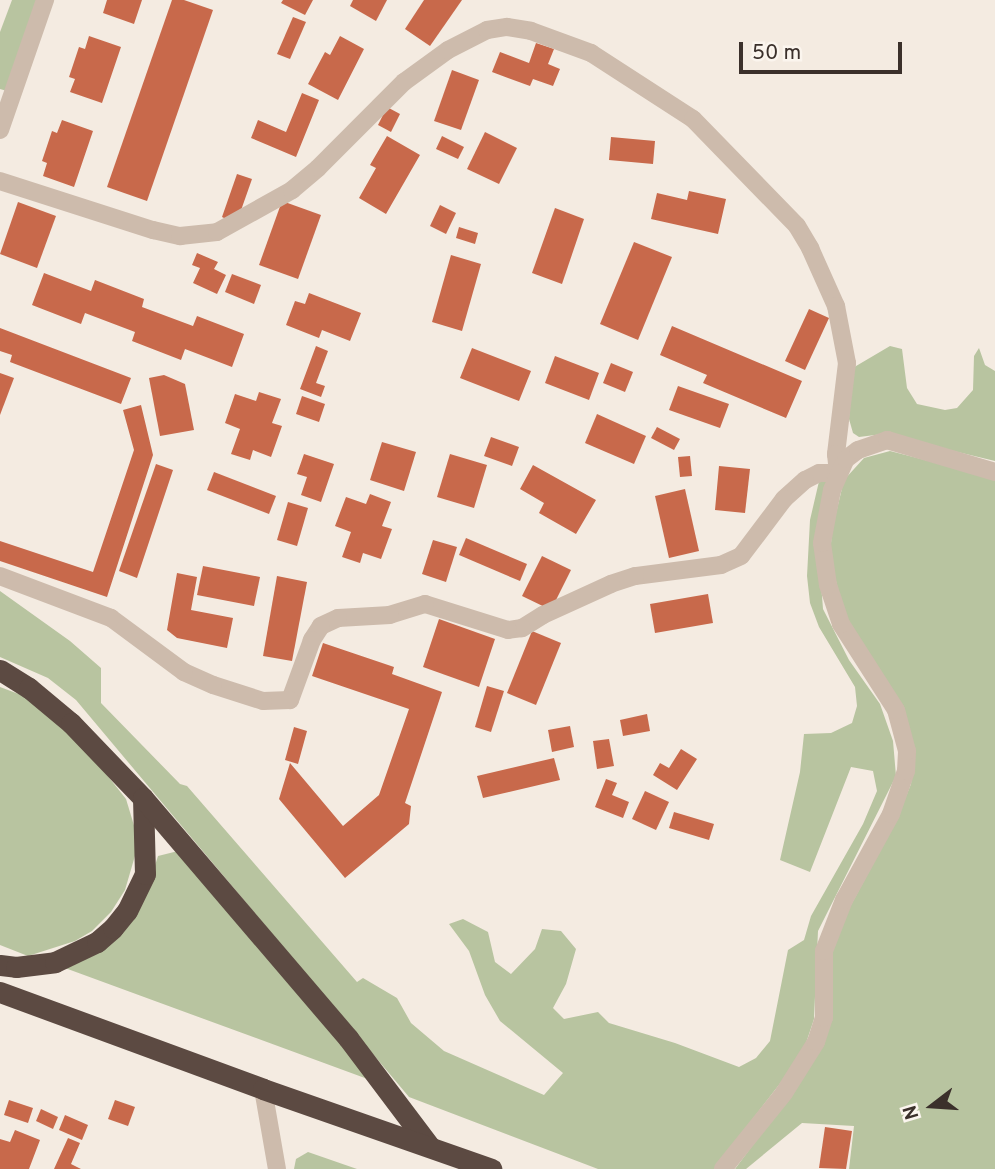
<!DOCTYPE html>
<style>
body{margin:0}
#map{position:relative;width:995px;height:1169px;overflow:hidden;background:#f4ebe1;font-family:Overpass,sans-serif}
div>[style]{position:absolute}
.green>*{inset:0;background:#b8c4a0}
.building>*{inset:0;background:#c8694b}
.minor>*{height:18px;margin:-9px;padding:0 9px;transform-origin:9px;border-radius:9px;background:#cdbbac}
.highway>*{height:21px;margin:-10.5px;padding:0 10.5px;transform-origin:10.5px;border-radius:10.5px;background:#5c4a42}
span{translate:-50% -50%;white-space:nowrap;text-align:center;line-height:1.15;-webkit-text-stroke:6px #fbf5ee;paint-order:stroke}
.north{position:absolute;left:897px;top:1071px;width:70px;height:70px;-webkit-text-stroke:5px #fbf5ee;paint-order:stroke;rotate:253deg;font-size:19px;font-weight:700;line-height:28px;text-align:center;color:#3b302b}
.north::after{content:'';display:block;margin:auto;width:24px;height:32px;background:#3b302b;clip-path:polygon(50% 0,100% 100%,50% 72%,0 100%)}
.scale{position:absolute;left:739px;top:42px;width:163px;height:32px;box-sizing:border-box;border:4px solid #3b302b;border-top:0;padding-left:9px;font-size:21px;line-height:24px;white-space:nowrap;color:#3b302b;-webkit-text-stroke:5px #fbf5ee;paint-order:stroke}
</style>
<div id="map">
<div class="green">
<i style="clip-path:polygon(12px 0,39px 0,7px 91px,0 89px,0 32px)"></i>
<i style="clip-path:polygon(890px 346px,902px 349px,907px 388px,917px 404px,945px 410px,957px 408px,973px 390px,974px 356px,979px 348px,985px 365px,995px 371px,995px 461px,883px 434px,859px 437px,853px 433px,849px 419px,851px 369px)"></i>
<i style="clip-path:polygon(890px 451px,995px 478px,995px 1169px,849px 1169px,854px 1126px,802px 1123px,746px 1169px,735px 1169px,802px 1079px,836px 933px,896px 821px,911px 784px,914px 754px,846px 623px,830px 556px,832px 530px,844px 480px,864px 458px)"></i>
<i style="clip-path:polygon(820px 477px,829px 478px,817px 531px,823px 609px,849px 660px,880px 704px,893px 741px,896px 776px,818px 931px,814px 1019px,806px 1043px,792px 1068px,714px 1169px,598px 1169px,409px 1097px,76px 700px,48px 678px,0 657px,0 591px,70px 641px,101px 668px,101px 703px,180px 784px,187px 786px,357px 982px,363px 978px,397px 998px,411px 1023px,444px 1051px,544px 1095px,563px 1073px,500px 1021px,485px 995px,469px 951px,449px 924px,463px 919px,488px 932px,495px 962px,511px 974px,535px 949px,542px 929px,561px 931px,576px 949px,566px 984px,553px 1008px,564px 1019px,598px 1012px,609px 1023px,675px 1043px,739px 1067px,756px 1058px,770px 1041px,788px 950px,804px 940px,811px 916px,863px 824px,877px 791px,873px 771px,851px 767px,810px 872px,780px 860px,800px 772px,804px 734px,831px 733px,852px 723px,857px 706px,855px 687px,819px 627px,810px 603px,807px 576px,810px 520px)"></i>
<i style="clip-path:polygon(0 687px,24px 696px,56px 718px,92px 756px,126px 799px,139px 842px,125px 890px,111px 912px,92px 931px,75px 941px,28px 956px,0 945px)"></i>
<i style="clip-path:polygon(178px 851px,373px 1081px,65px 968px,106px 947px,146px 894px,158px 856px)"></i>
<i style="clip-path:polygon(308px 1152px,357px 1169px,294px 1169px,296px 1159px)"></i>
</div>
<div class="building">
<i style="clip-path:polygon(107px 0,142px 0,134px 24px,103px 13px)"></i>
<i style="clip-path:polygon(172px 0,184px 0,213px 10px,147px 201px,107px 187px)"></i>
<i style="clip-path:polygon(283px 0,313px 0,305px 15px,281px 3px)"></i>
<i style="clip-path:polygon(353px 0,387px 0,376px 21px,350px 6px)"></i>
<i style="clip-path:polygon(424px 0,462px 0,430px 46px,405px 29px)"></i>
<i style="clip-path:polygon(293px 17px,306px 22px,290px 59px,277px 54px)"></i>
<i style="clip-path:polygon(89px 36px,121px 47px,102px 103px,70px 92px,75px 79px,69px 77px,79px 47px,85px 49px)"></i>
<i style="clip-path:polygon(340px 36px,364px 49px,338px 100px,308px 84px,325px 52px,330px 55px)"></i>
<i style="clip-path:polygon(536px 43px,554px 49px,548px 64px,560px 69px,553px 86px,533px 79px,530px 86px,492px 72px,500px 52px,529px 63px)"></i>
<i style="clip-path:polygon(452px 70px,479px 80px,461px 130px,434px 121px)"></i>
<i style="clip-path:polygon(302px 93px,319px 100px,296px 157px,251px 138px,258px 120px,286px 132px)"></i>
<i style="clip-path:polygon(387px 107px,400px 114px,391px 132px,378px 125px)"></i>
<i style="clip-path:polygon(62px 120px,93px 131px,74px 187px,43px 176px,47px 163px,42px 161px,52px 131px,57px 133px)"></i>
<i style="clip-path:polygon(485px 132px,517px 148px,499px 184px,467px 169px)"></i>
<i style="clip-path:polygon(387px 136px,420px 155px,386px 214px,359px 198px,376px 168px,370px 165px)"></i>
<i style="clip-path:polygon(442px 136px,464px 147px,458px 159px,436px 149px)"></i>
<i style="clip-path:polygon(611px 137px,655px 141px,653px 164px,609px 160px)"></i>
<i style="clip-path:polygon(237px 174px,252px 179px,239px 216px,230px 221px,222px 217px)"></i>
<i style="clip-path:polygon(689px 191px,726px 199px,718px 234px,651px 219px,657px 193px,687px 200px)"></i>
<i style="clip-path:polygon(282px 201px,321px 215px,298px 279px,259px 265px)"></i>
<i style="clip-path:polygon(18px 202px,56px 216px,37px 268px,0 254px)"></i>
<i style="clip-path:polygon(440px 205px,456px 213px,446px 234px,430px 226px)"></i>
<i style="clip-path:polygon(555px 208px,584px 219px,562px 284px,532px 273px)"></i>
<i style="clip-path:polygon(459px 227px,478px 233px,475px 244px,456px 238px)"></i>
<i style="clip-path:polygon(634px 242px,672px 257px,638px 340px,600px 324px)"></i>
<i style="clip-path:polygon(197px 253px,218px 262px,214px 269px,226px 275px,217px 294px,193px 283px,200px 268px,192px 265px)"></i>
<i style="clip-path:polygon(451px 255px,481px 264px,462px 331px,432px 322px)"></i>
<i style="clip-path:polygon(44px 273px,91px 291px,95px 280px,144px 299px,142px 307px,193px 326px,197px 316px,244px 334px,232px 367px,185px 349px,181px 360px,132px 341px,135px 332px,85px 313px,81px 324px,32px 305px)"></i>
<i style="clip-path:polygon(232px 274px,261px 285px,254px 304px,225px 292px)"></i>
<i style="clip-path:polygon(309px 293px,361px 313px,350px 341px,322px 330px,319px 338px,286px 325px,295px 301px,305px 304px)"></i>
<i style="clip-path:polygon(809px 309px,829px 318px,805px 370px,785px 361px)"></i>
<i style="clip-path:polygon(672px 326px,802px 381px,786px 418px,703px 383px,707px 375px,660px 355px)"></i>
<i style="clip-path:polygon(0 328px,131px 378px,121px 404px,10px 362px,12px 355px,0 351px)"></i>
<i style="clip-path:polygon(316px 346px,328px 351px,316px 383px,325px 386px,321px 397px,300px 389px)"></i>
<i style="clip-path:polygon(472px 348px,531px 371px,519px 401px,460px 378px)"></i>
<i style="clip-path:polygon(555px 356px,599px 373px,589px 400px,545px 383px)"></i>
<i style="clip-path:polygon(611px 363px,633px 372px,625px 392px,603px 383px)"></i>
<i style="clip-path:polygon(0 373px,14px 378px,0 415px)"></i>
<i style="clip-path:polygon(164px 375px,185px 384px,194px 430px,160px 436px,149px 378px)"></i>
<i style="clip-path:polygon(678px 386px,729px 404px,720px 428px,669px 410px)"></i>
<i style="clip-path:polygon(259px 392px,281px 399px,272px 423px,282px 426px,271px 457px,253px 450px,250px 460px,231px 454px,240px 429px,225px 423px,235px 394px,256px 401px)"></i>
<i style="clip-path:polygon(302px 396px,325px 404px,319px 422px,296px 414px)"></i>
<i style="clip-path:polygon(141px 405px,153px 455px,107px 597px,0 561px,0 541px,93px 572px,134px 450px,123px 410px)"></i>
<i style="clip-path:polygon(597px 414px,646px 436px,634px 464px,585px 443px)"></i>
<i style="clip-path:polygon(657px 427px,680px 439px,674px 450px,651px 438px)"></i>
<i style="clip-path:polygon(491px 437px,519px 447px,512px 466px,484px 456px)"></i>
<i style="clip-path:polygon(382px 442px,416px 452px,404px 491px,370px 480px)"></i>
<i style="clip-path:polygon(304px 454px,334px 464px,321px 502px,301px 495px,307px 477px,297px 474px)"></i>
<i style="clip-path:polygon(450px 454px,487px 465px,474px 508px,437px 497px)"></i>
<i style="clip-path:polygon(690px 456px,692px 476px,680px 477px,678px 457px)"></i>
<i style="clip-path:polygon(156px 464px,173px 470px,137px 578px,119px 571px)"></i>
<i style="clip-path:polygon(533px 465px,596px 500px,576px 534px,539px 513px,544px 503px,520px 489px)"></i>
<i style="clip-path:polygon(719px 466px,750px 469px,745px 513px,715px 510px)"></i>
<i style="clip-path:polygon(214px 472px,276px 496px,269px 514px,207px 490px)"></i>
<i style="clip-path:polygon(685px 489px,699px 551px,669px 558px,655px 496px)"></i>
<i style="clip-path:polygon(370px 494px,391px 502px,382px 526px,392px 529px,381px 559px,363px 553px,360px 563px,342px 557px,351px 532px,335px 526px,346px 497px,366px 504px)"></i>
<i style="clip-path:polygon(288px 502px,308px 508px,297px 546px,277px 540px)"></i>
<i style="clip-path:polygon(466px 538px,527px 564px,520px 581px,459px 555px)"></i>
<i style="clip-path:polygon(433px 540px,457px 547px,446px 582px,422px 574px)"></i>
<i style="clip-path:polygon(542px 556px,571px 570px,551px 610px,522px 596px)"></i>
<i style="clip-path:polygon(203px 566px,260px 577px,254px 606px,197px 595px)"></i>
<i style="clip-path:polygon(177px 573px,197px 577px,191px 610px,233px 618px,227px 648px,177px 638px,167px 630px)"></i>
<i style="clip-path:polygon(277px 576px,307px 582px,292px 661px,263px 656px)"></i>
<i style="clip-path:polygon(708px 594px,713px 623px,655px 633px,650px 604px)"></i>
<i style="clip-path:polygon(439px 619px,495px 639px,479px 687px,423px 667px)"></i>
<i style="clip-path:polygon(532px 631px,561px 643px,536px 705px,507px 693px)"></i>
<i style="clip-path:polygon(323px 643px,394px 667px,392px 674px,442px 692px,405px 803px,411px 806px,409px 824px,345px 878px,279px 799px,290px 763px,343px 826px,379px 795px,409px 709px,312px 676px)"></i>
<i style="clip-path:polygon(487px 686px,504px 691px,491px 732px,475px 727px)"></i>
<i style="clip-path:polygon(647px 714px,650px 731px,623px 736px,620px 720px)"></i>
<i style="clip-path:polygon(570px 726px,574px 747px,552px 752px,548px 730px)"></i>
<i style="clip-path:polygon(294px 727px,307px 731px,298px 764px,285px 760px)"></i>
<i style="clip-path:polygon(609px 739px,614px 766px,597px 769px,593px 741px)"></i>
<i style="clip-path:polygon(681px 749px,697px 759px,677px 790px,653px 775px,660px 763px,669px 768px)"></i>
<i style="clip-path:polygon(554px 758px,560px 780px,483px 798px,477px 776px)"></i>
<i style="clip-path:polygon(606px 779px,617px 783px,612px 795px,629px 802px,623px 818px,595px 807px)"></i>
<i style="clip-path:polygon(645px 791px,669px 802px,656px 830px,632px 819px)"></i>
<i style="clip-path:polygon(674px 812px,714px 824px,709px 840px,669px 828px)"></i>
<i style="clip-path:polygon(9px 1100px,33px 1108px,28px 1123px,4px 1115px)"></i>
<i style="clip-path:polygon(115px 1100px,135px 1107px,128px 1126px,108px 1119px)"></i>
<i style="clip-path:polygon(41px 1109px,58px 1117px,53px 1129px,36px 1121px)"></i>
<i style="clip-path:polygon(65px 1115px,88px 1125px,82px 1140px,59px 1130px)"></i>
<i style="clip-path:polygon(825px 1127px,852px 1131px,846px 1169px,819px 1168px)"></i>
<i style="clip-path:polygon(15px 1130px,40px 1140px,29px 1169px,0 1169px,0 1139px,10px 1142px)"></i>
<i style="clip-path:polygon(68px 1138px,80px 1143px,71px 1164px,81px 1169px,54px 1169px)"></i>
</div>
<div class="minor">
<i style="left:0;top:130px;width:138px;rotate:-70.9deg"></i>
<i style="left:0;top:181px;width:161px;rotate:17.8deg"></i>
<i style="left:153px;top:230px;width:28px;rotate:13deg"></i>
<i style="left:180px;top:236px;width:37px;rotate:-6deg"></i>
<i style="left:217px;top:232px;width:86px;rotate:-29.2deg"></i>
<i style="left:292px;top:190px;width:34px;rotate:-40deg"></i>
<i style="left:318px;top:168px;width:122px;rotate:-45deg"></i>
<i style="left:404px;top:82px;width:54px;rotate:-36deg"></i>
<i style="left:448px;top:50px;width:44px;rotate:-27.1deg"></i>
<i style="left:487px;top:30px;width:20px;rotate:-9deg"></i>
<i style="left:507px;top:27px;width:24px;rotate:9deg"></i>
<i style="left:531px;top:31px;width:64px;rotate:20.1deg"></i>
<i style="left:591px;top:53px;width:121px;rotate:32.9deg"></i>
<i style="left:693px;top:119px;width:149px;rotate:45.8deg"></i>
<i style="left:797px;top:226px;width:26px;rotate:59deg"></i>
<i style="left:810px;top:248px;width:64px;rotate:65.9deg"></i>
<i style="left:836px;top:306px;width:58px;rotate:79.1deg"></i>
<i style="left:847px;top:363px;width:92px;rotate:96.9deg"></i>
<i style="left:836px;top:454px;width:19px;rotate:84deg"></i>
<i style="left:838px;top:473px;width:19px;rotate:180deg"></i>
<i style="left:819px;top:473px;width:16px;rotate:153deg"></i>
<i style="left:805px;top:480px;width:28px;rotate:138deg"></i>
<i style="left:784px;top:499px;width:71px;rotate:127deg"></i>
<i style="left:741px;top:556px;width:22px;rotate:156deg"></i>
<i style="left:721px;top:565px;width:87px;rotate:172.7deg"></i>
<i style="left:635px;top:576px;width:25px;rotate:162deg"></i>
<i style="left:611px;top:584px;width:75px;rotate:155.5deg"></i>
<i style="left:543px;top:615px;width:25px;rotate:148deg"></i>
<i style="left:522px;top:628px;width:14px;rotate:172deg"></i>
<i style="left:508px;top:630px;width:87px;rotate:-162.6deg"></i>
<i style="left:425px;top:604px;width:37px;rotate:163deg"></i>
<i style="left:390px;top:615px;width:52px;rotate:176.7deg"></i>
<i style="left:338px;top:618px;width:19px;rotate:155deg"></i>
<i style="left:321px;top:626px;width:17px;rotate:123deg"></i>
<i style="left:312px;top:640px;width:64px;rotate:110.1deg"></i>
<i style="left:290px;top:700px;width:27px;rotate:178deg"></i>
<i style="left:263px;top:701px;width:52px;rotate:-162.3deg"></i>
<i style="left:213px;top:685px;width:32px;rotate:-156deg"></i>
<i style="left:184px;top:672px;width:91px;rotate:-143.5deg"></i>
<i style="left:111px;top:618px;width:119px;rotate:-159.3deg"></i>
<i style="left:263px;top:1089px;width:81px;rotate:80.1deg"></i>
<i style="left:723px;top:1169px;width:97px;rotate:-51.2deg"></i>
<i style="left:784px;top:1093px;width:60px;rotate:-57.9deg"></i>
<i style="left:816px;top:1042px;width:25px;rotate:-72deg"></i>
<i style="left:824px;top:1018px;width:67px;rotate:-90deg"></i>
<i style="left:824px;top:951px;width:55px;rotate:-68.6deg"></i>
<i style="left:844px;top:900px;width:98px;rotate:-61.3deg"></i>
<i style="left:891px;top:814px;width:46px;rotate:-70.8deg"></i>
<i style="left:906px;top:771px;width:20px;rotate:-87deg"></i>
<i style="left:907px;top:751px;width:42px;rotate:-105deg"></i>
<i style="left:896px;top:710px;width:102px;rotate:-122.6deg"></i>
<i style="left:841px;top:624px;width:41px;rotate:-108.4deg"></i>
<i style="left:828px;top:585px;width:42px;rotate:-98.1deg"></i>
<i style="left:822px;top:543px;width:54px;rotate:-79.3deg"></i>
<i style="left:832px;top:490px;width:34px;rotate:-66deg"></i>
<i style="left:846px;top:459px;width:15px;rotate:-37deg"></i>
<i style="left:858px;top:450px;width:31px;rotate:-19deg"></i>
<i style="left:887px;top:440px;width:113px;rotate:16.5deg"></i>
</div>
<div class="highway">
<i style="left:0;top:670px;width:34px;rotate:32deg"></i>
<i style="left:29px;top:688px;width:55px;rotate:39.8deg"></i>
<i style="left:71px;top:723px;width:104px;rotate:46.2deg"></i>
<i style="left:0;top:965px;width:16px;rotate:7deg"></i>
<i style="left:16px;top:967px;width:39px;rotate:-7deg"></i>
<i style="left:55px;top:962px;width:47px;rotate:-25.5deg"></i>
<i style="left:97px;top:942px;width:21px;rotate:-41deg"></i>
<i style="left:113px;top:928px;width:22px;rotate:-51deg"></i>
<i style="left:127px;top:911px;width:41px;rotate:-64.1deg"></i>
<i style="left:145px;top:874px;width:76px;rotate:-91.5deg"></i>
<i style="left:143px;top:798px;width:316px;rotate:49.5deg"></i>
<i style="left:348px;top:1038px;width:136px;rotate:53deg"></i>
<i style="left:0;top:992px;width:280px;rotate:20.2deg"></i>
<i style="left:263px;top:1089px;width:242px;rotate:19.3deg"></i>
</div>
<div class="north">N</div>
<div class="scale">50 m</div>
</div>
